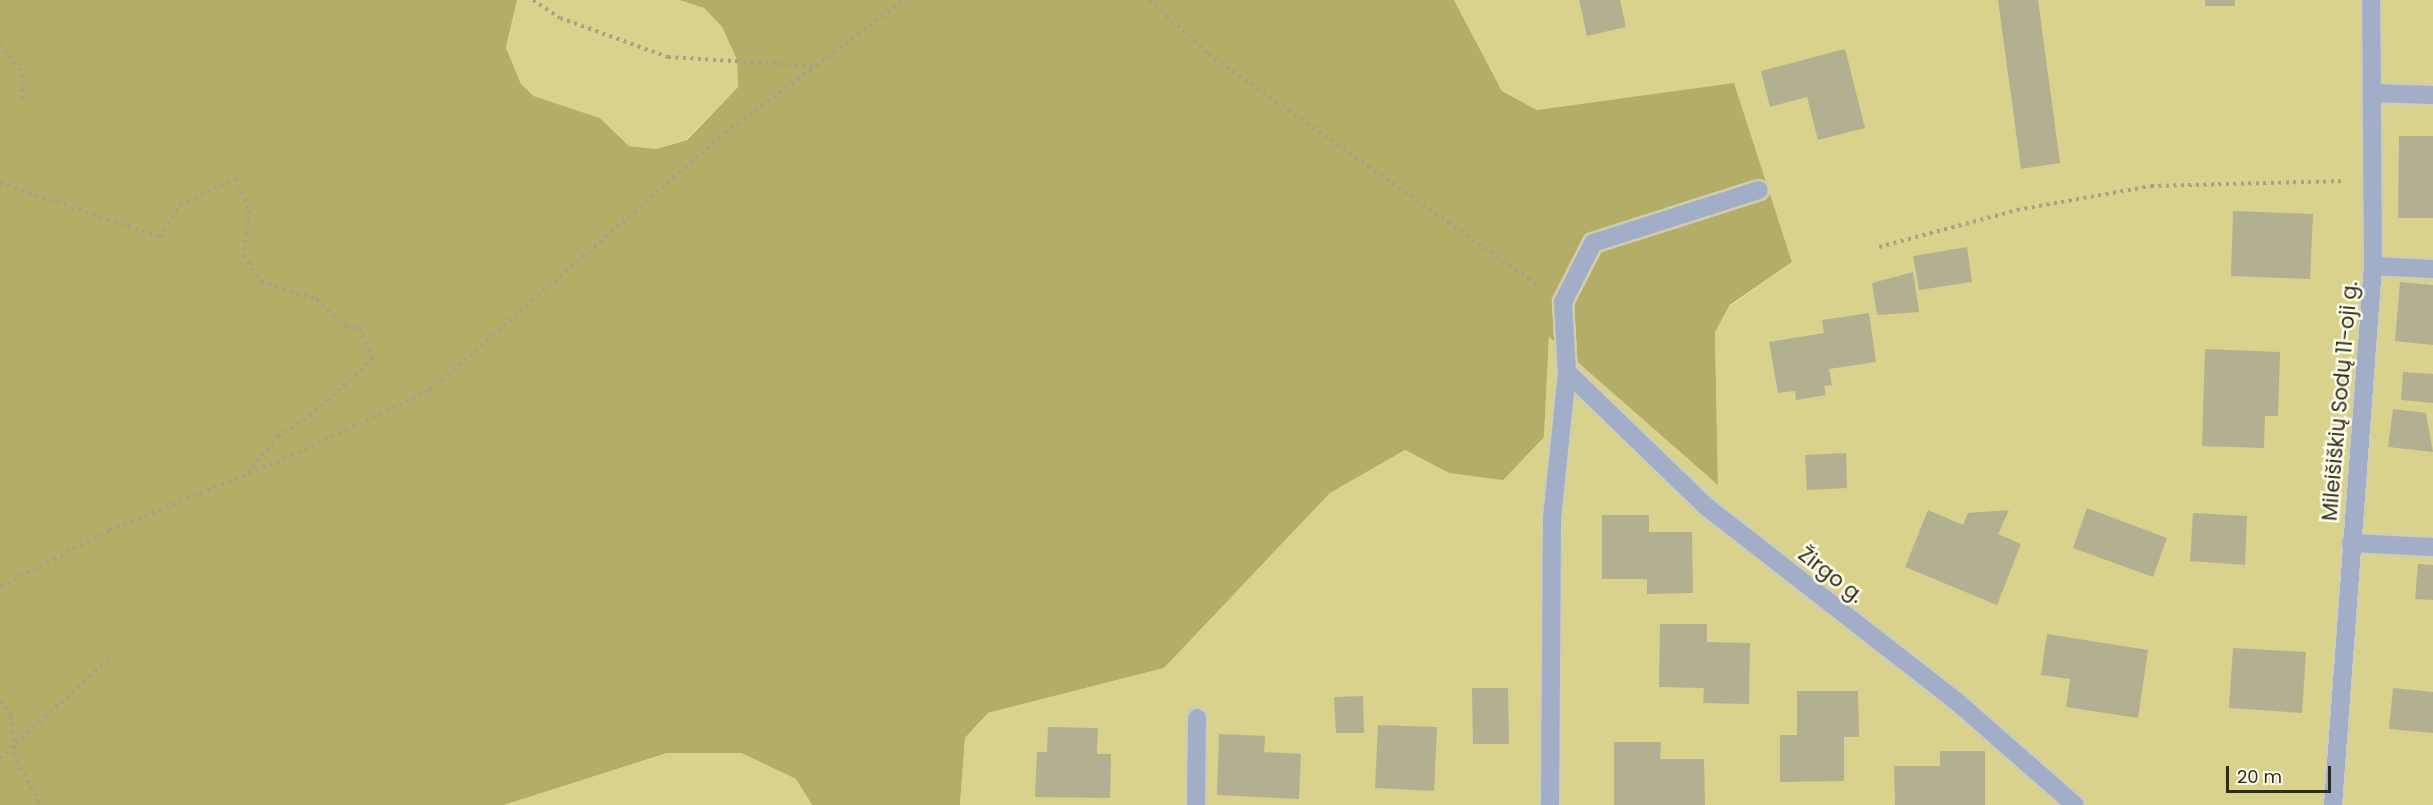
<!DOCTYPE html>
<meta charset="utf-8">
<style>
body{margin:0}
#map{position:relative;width:2433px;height:805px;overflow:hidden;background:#f3f1d0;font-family:Poppins,sans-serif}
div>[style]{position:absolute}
.green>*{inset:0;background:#d8d28d}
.forest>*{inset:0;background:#b4ad67}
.building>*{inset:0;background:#b3b091}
.path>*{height:4px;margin-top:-2px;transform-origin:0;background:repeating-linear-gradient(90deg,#a4a38a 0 3px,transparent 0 7.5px)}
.roads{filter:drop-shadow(2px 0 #cfceb0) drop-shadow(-2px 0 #cfceb0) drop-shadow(0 2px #cfceb0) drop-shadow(0 -2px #cfceb0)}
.street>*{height:18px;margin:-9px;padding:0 9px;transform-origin:9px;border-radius:9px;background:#a2adc8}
span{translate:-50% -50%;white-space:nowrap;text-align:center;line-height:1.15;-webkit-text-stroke:5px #fffde9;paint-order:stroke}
.street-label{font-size:21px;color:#2d2c20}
.scale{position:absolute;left:2226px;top:766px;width:105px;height:27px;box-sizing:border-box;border:3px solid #2d2c20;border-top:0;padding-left:8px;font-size:18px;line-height:21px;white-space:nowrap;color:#2d2c20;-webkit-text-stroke:4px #fffde9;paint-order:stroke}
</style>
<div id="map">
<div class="green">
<i style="clip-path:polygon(517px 0,679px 0,704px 8px,722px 27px,737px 60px,738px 87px,686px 140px,656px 149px,629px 146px,600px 118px,534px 96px,521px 84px,506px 49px)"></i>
<i style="clip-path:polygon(1454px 0,2433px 0,2433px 805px,960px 805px,965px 738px,988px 713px,1164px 668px,1330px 493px,1405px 450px,1449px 473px,1544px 437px,1549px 337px,1718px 484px,1715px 332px,1730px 306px,1792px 262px,1734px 84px,1537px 110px,1502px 91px)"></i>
<i style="clip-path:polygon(667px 753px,741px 753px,796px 779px,812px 805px,504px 805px)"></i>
</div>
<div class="forest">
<i style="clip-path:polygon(0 0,517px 0,506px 48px,521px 84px,534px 96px,600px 118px,629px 146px,656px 149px,687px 140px,738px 87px,737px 60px,722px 27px,704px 8px,679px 0,1454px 0,1502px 91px,1537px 110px,1734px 83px,1792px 262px,1730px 305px,1715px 332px,1718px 485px,1549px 337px,1544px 437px,1503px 480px,1449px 473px,1405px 450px,1330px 493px,1164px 668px,988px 713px,965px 738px,960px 805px,812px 805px,796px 779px,741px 753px,667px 753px,504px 805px,0 805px)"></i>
</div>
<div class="building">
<i style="clip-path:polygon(1579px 0,1620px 0,1626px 27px,1587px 36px)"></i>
<i style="clip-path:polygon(1998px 0,2038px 0,2060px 163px,2021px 169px)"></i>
<i style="clip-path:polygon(2205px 0,2235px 0,2235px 6px,2205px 6px)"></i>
<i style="clip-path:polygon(1845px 49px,1865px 128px,1818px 140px,1807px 97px,1770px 107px,1761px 71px)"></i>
<i style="clip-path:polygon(2399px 136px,2433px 136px,2433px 218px,2398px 218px)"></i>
<i style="clip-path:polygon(2233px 211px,2313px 214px,2310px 279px,2231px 276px)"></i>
<i style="clip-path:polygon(1967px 247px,1972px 282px,1919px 290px,1913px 256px)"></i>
<i style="clip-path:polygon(1913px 272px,1919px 312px,1877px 315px,1872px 283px)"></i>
<i style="clip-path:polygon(2400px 282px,2433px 285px,2433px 345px,2395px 341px)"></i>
<i style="clip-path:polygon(1869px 313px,1876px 362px,1829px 369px,1832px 385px,1824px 386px,1826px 395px,1796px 400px,1795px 391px,1778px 393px,1769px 342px,1824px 333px,1822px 320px)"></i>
<i style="clip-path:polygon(2205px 349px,2280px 352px,2278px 416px,2265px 416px,2264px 448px,2202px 446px)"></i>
<i style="clip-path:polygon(2403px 372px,2433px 374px,2433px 403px,2401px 400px)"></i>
<i style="clip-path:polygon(2393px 409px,2426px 413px,2433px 452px,2388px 447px)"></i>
<i style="clip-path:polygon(1846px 453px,1847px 488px,1807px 490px,1805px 455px)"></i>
<i style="clip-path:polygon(2087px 508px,2167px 538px,2153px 577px,2073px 548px)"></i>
<i style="clip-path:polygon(1928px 510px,1963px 525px,1968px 513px,2009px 510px,1998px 534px,2021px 544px,1997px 605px,1905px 567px)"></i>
<i style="clip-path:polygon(2193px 513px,2247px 516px,2245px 565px,2190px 561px)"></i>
<i style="clip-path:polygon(1602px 515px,1649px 515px,1649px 532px,1692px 532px,1693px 593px,1647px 594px,1647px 579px,1602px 579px)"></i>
<i style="clip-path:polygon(2418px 564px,2433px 565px,2433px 600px,2415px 599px)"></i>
<i style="clip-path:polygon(1660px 624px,1707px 624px,1707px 642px,1750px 643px,1749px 704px,1703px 703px,1704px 688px,1659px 687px)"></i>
<i style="clip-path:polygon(2047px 634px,2148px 650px,2138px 718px,2066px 707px,2070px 679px,2041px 675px)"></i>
<i style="clip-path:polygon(2233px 648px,2306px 652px,2302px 713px,2229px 708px)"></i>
<i style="clip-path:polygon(1472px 688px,1508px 688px,1509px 744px,1473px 744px)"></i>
<i style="clip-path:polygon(2393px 688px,2433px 692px,2433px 733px,2389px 729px)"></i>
<i style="clip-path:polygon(1797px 691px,1858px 691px,1859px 737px,1844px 737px,1844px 781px,1780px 782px,1780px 735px,1797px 735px)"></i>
<i style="clip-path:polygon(1363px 696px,1364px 733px,1336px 733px,1334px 697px)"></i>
<i style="clip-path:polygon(1378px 725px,1437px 727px,1434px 791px,1375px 788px)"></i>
<i style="clip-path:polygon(1048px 727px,1098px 728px,1097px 754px,1111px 754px,1110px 798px,1035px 797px,1037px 752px,1047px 752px)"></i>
<i style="clip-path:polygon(1219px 734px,1265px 736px,1264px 752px,1301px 754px,1299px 799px,1217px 795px)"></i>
<i style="clip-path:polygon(1614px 742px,1661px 742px,1660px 759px,1704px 759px,1705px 805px,1614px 805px)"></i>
<i style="clip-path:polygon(1940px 751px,1985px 751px,1985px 805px,1895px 805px,1894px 766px,1940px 766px)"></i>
</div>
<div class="path">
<i style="left:533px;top:0;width:32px;rotate:34deg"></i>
<i style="left:560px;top:18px;width:115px;rotate:19.9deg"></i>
<i style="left:668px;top:57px;width:146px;rotate:3.5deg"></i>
<i style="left:1150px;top:0;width:79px;rotate:43deg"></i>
<i style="left:1208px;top:54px;width:406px;rotate:35deg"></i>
<i style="left:0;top:44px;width:38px;rotate:53deg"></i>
<i style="left:23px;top:74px;width:30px;rotate:92deg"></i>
<i style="left:0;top:183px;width:169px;rotate:18.6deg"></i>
<i style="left:160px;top:237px;width:38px;rotate:-58deg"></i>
<i style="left:180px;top:205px;width:62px;rotate:-25.7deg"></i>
<i style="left:236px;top:178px;width:35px;rotate:68deg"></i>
<i style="left:249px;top:210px;width:45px;rotate:96.3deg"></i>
<i style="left:244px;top:255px;width:32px;rotate:58deg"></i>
<i style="left:261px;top:282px;width:58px;rotate:17.2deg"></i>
<i style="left:316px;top:299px;width:40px;rotate:42deg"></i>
<i style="left:346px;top:326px;width:13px;rotate:9deg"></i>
<i style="left:359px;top:328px;width:33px;rotate:65deg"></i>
<i style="left:373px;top:358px;width:83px;rotate:136.9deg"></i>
<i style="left:312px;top:415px;width:40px;rotate:148deg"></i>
<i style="left:278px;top:436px;width:48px;rotate:129deg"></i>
<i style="left:1879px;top:247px;width:143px;rotate:-15deg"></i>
<i style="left:2017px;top:210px;width:136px;rotate:-10.2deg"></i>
<i style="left:2151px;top:186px;width:194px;rotate:-1.5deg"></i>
<i style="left:0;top:587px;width:124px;rotate:-27.4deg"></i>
<i style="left:110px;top:530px;width:196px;rotate:-22.2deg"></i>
<i style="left:291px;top:456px;width:154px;rotate:-25.4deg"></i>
<i style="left:430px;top:390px;width:391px;rotate:-41.1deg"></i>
<i style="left:725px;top:133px;width:223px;rotate:-36.6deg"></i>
<i style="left:0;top:701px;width:19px;rotate:54deg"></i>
<i style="left:11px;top:716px;width:45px;rotate:83.7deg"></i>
<i style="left:16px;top:761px;width:51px;rotate:60.4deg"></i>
<i style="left:0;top:758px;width:146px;rotate:-42.2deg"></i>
</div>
<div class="roads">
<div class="street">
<i style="left:2372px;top:93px;width:61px;rotate:1.9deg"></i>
<i style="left:2373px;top:266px;width:60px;rotate:2.9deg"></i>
<i style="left:1567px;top:372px;width:196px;rotate:44deg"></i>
<i style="left:1708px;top:508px;width:314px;rotate:37.9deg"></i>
<i style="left:1956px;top:701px;width:158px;rotate:41.2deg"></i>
<i style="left:2351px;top:543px;width:82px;rotate:2.8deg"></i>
<i style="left:1196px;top:805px;width:87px;rotate:-89.3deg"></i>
<i style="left:1550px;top:805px;width:287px;rotate:-89.6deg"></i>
<i style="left:1552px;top:518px;width:147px;rotate:-84.1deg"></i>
<i style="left:1567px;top:372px;width:70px;rotate:-93.3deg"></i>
<i style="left:1563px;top:302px;width:66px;rotate:-63deg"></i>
<i style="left:1593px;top:243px;width:174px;rotate:-17.7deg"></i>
<i style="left:2333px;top:805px;width:540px;rotate:-85.76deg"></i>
<i style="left:2373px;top:266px;width:266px;rotate:-90.4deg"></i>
</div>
</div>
<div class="street-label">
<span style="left:2340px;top:401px;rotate:-85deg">Mileišiškių Sodų 11-oji g.</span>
<span style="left:1831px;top:575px;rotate:38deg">Žirgo g.</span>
</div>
<div class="scale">20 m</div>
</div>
